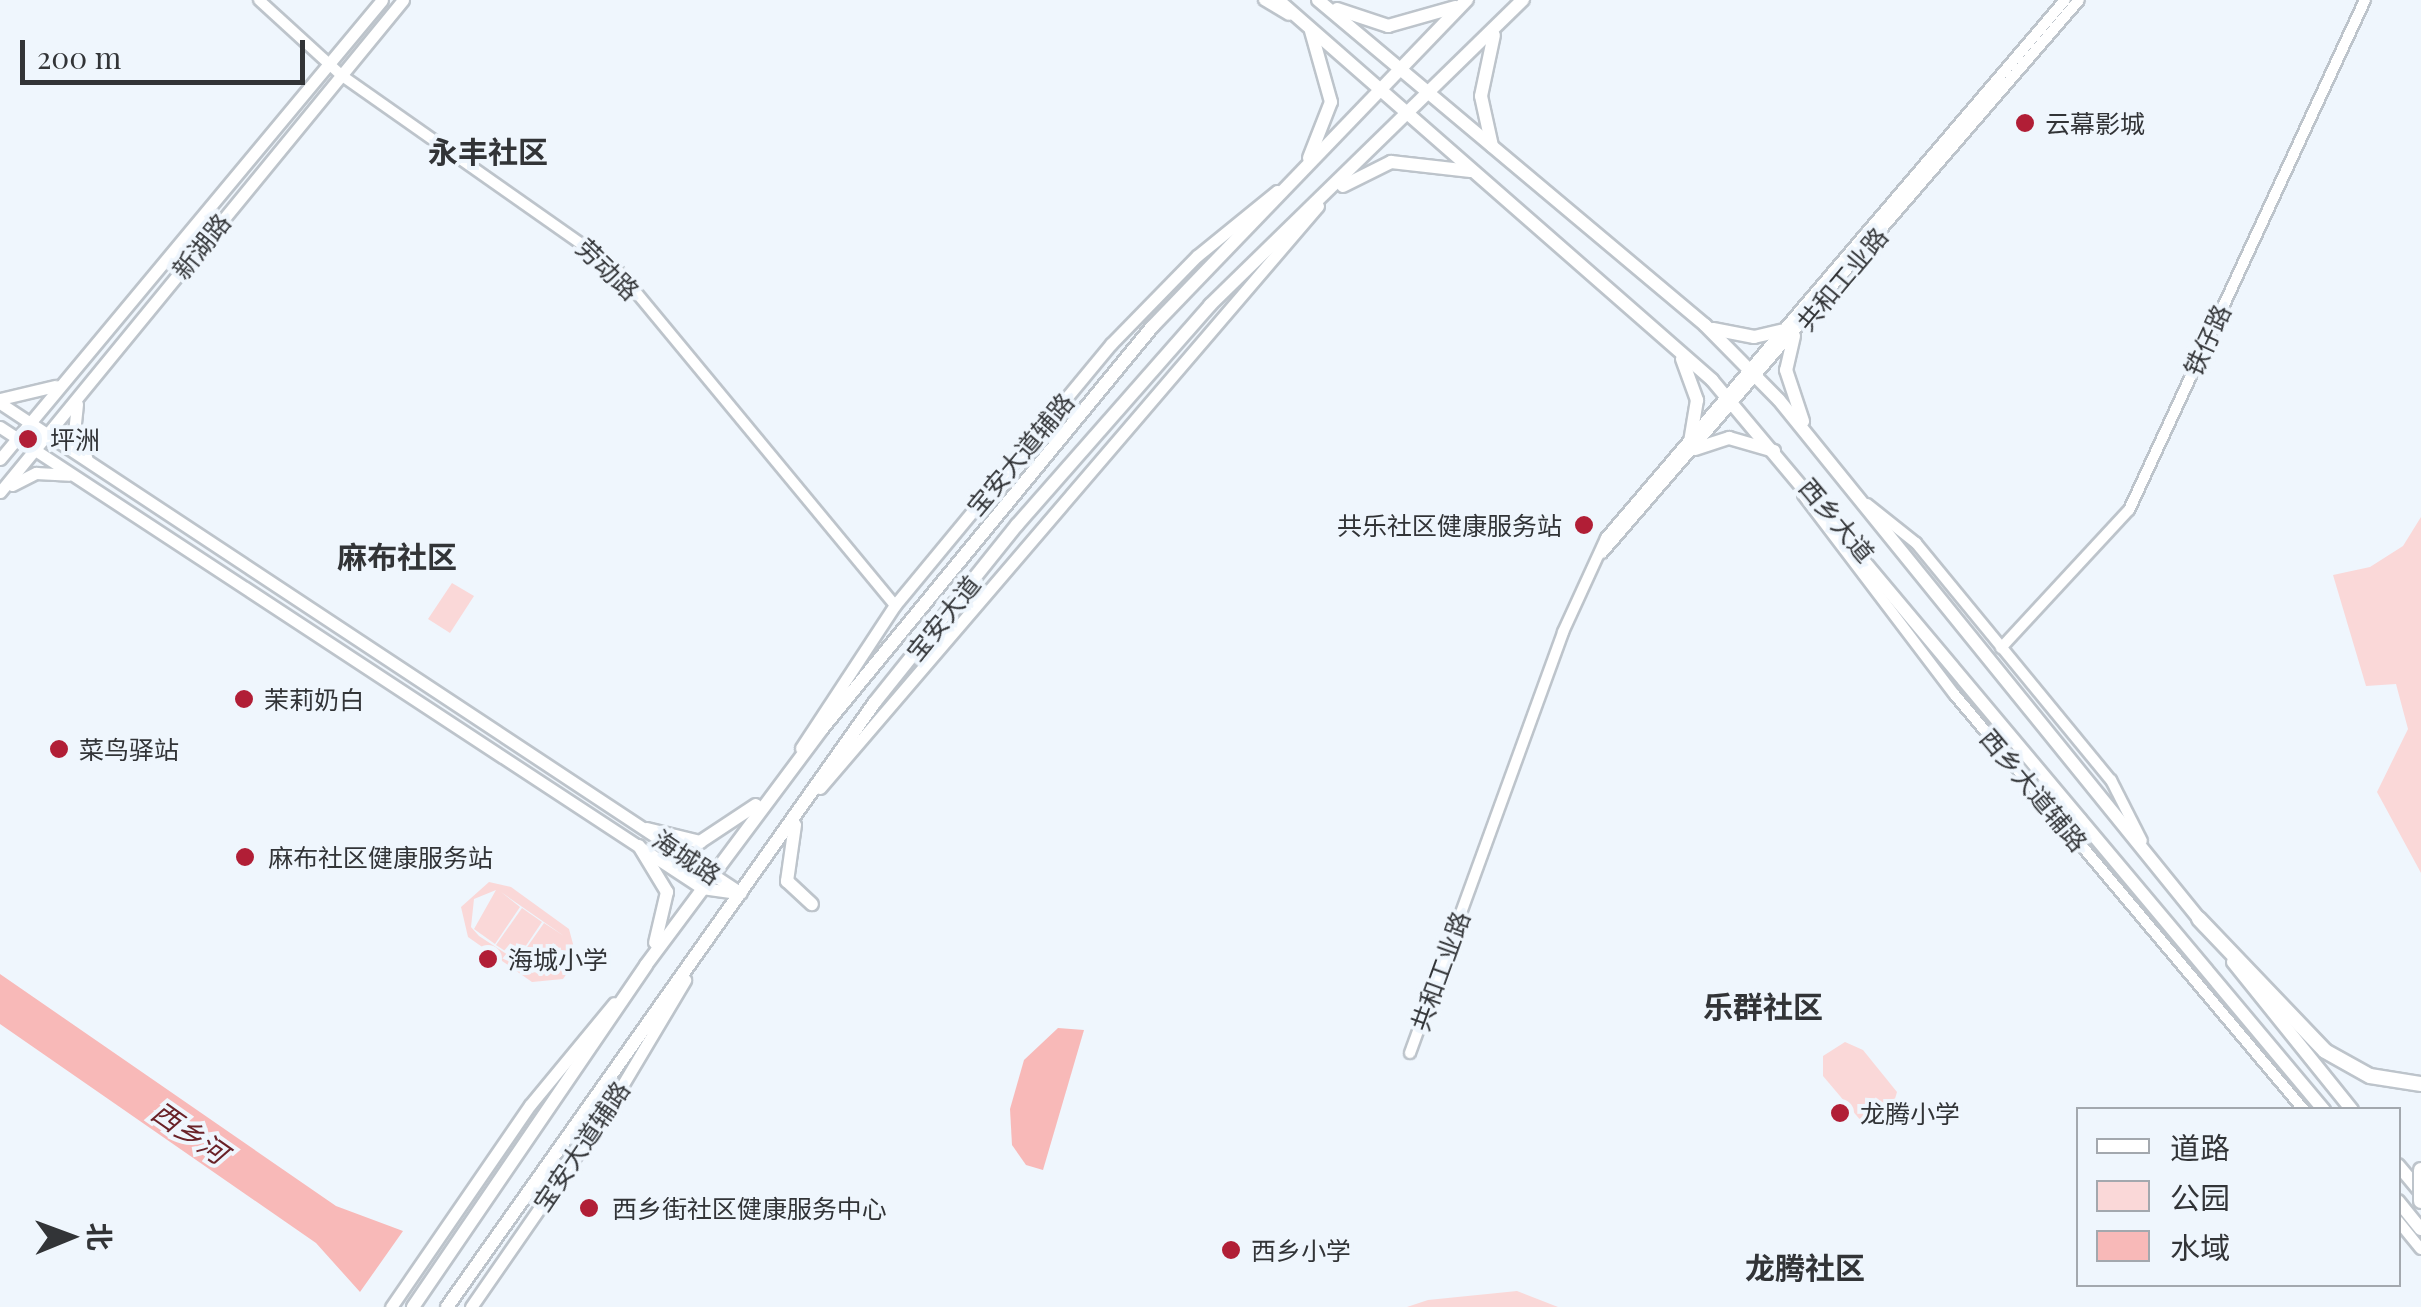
<!DOCTYPE html>
<meta charset="utf-8">
<style>
body{margin:0}
#map{position:relative;width:2421px;height:1307px;overflow:hidden;background:#eff6fd;font-family:"Playfair Display","Noto Sans SC",serif}
div>[style]{position:absolute}
.green>*{inset:0;background:#fad8d8}
.water>*{inset:0;background:#f8b9b8}
.roads{filter:drop-shadow(2px 0 #bdc4cb) drop-shadow(-2px 0 #bdc4cb) drop-shadow(0 2px #bdc4cb) drop-shadow(0 -2px #bdc4cb)}
.tertiary>*{height:10px;margin:-5px;padding:0 5px;transform-origin:5px;border-radius:5px;background:#fff}
.secondary>*{height:11px;margin:-5.5px;padding:0 5.5px;transform-origin:5.5px;border-radius:5.5px;background:#fff}
.primary>*{height:12px;margin:-6px;padding:0 6px;transform-origin:6px;border-radius:6px;background:#fff}
.trunk>*{height:14px;margin:-7px;padding:0 7px;transform-origin:7px;border-radius:7px;background:#fff}
.bridges{filter:drop-shadow(2px 0 #bdc4cb) drop-shadow(-2px 0 #bdc4cb) drop-shadow(0 2px #bdc4cb) drop-shadow(0 -2px #bdc4cb)}
.trunk-bridge>*{height:14px;margin:-7px;padding:0 7px;transform-origin:7px;border-radius:7px;background:#fff}
.dots>*{width:28px;height:28px;translate:-50% -50%;box-sizing:border-box;border:5px solid #eff6fd;border-radius:50%}
span{translate:-50% -50%;white-space:nowrap;text-align:center;line-height:1.15;-webkit-text-stroke:8px #eff6fd;paint-order:stroke}
.poi-label{font-size:25px;color:#323437}
.left{translate:0 -50%;text-align:left}
.right{translate:-100% -50%;text-align:right}
.street-label{font-size:25px;color:#323437}
.water-label{font-size:28px;color:#6a2228;font-style:italic}
.quarter-label{font-size:30px;color:#323437;font-weight:700}
.legend{position:absolute;left:2076px;top:1107px;width:325px;height:180px;box-sizing:border-box;background:#eff6fd;border:2px solid #a3a8ae;margin:0;padding:12px 18px;list-style:none;font-size:30px;color:#323437}
.legend li{display:flex;align-items:center;gap:20px;height:50px}
.legend b{width:50px;border:2px solid #a3a8ae}
.north{position:absolute;left:20px;top:1187px;width:100px;height:100px;-webkit-text-stroke:8px #eff6fd;paint-order:stroke;rotate:89deg;font-size:28px;font-weight:700;line-height:40px;text-align:center;color:#323437}
.north::after{content:'';display:block;margin:auto;width:35px;height:45px;background:#323437;clip-path:polygon(50% 0,100% 100%,50% 72%,0 100%)}
.scale{position:absolute;left:20px;top:40px;width:285px;height:45px;box-sizing:border-box;border:5px solid #323437;border-top:0;padding-left:12px;font-size:30px;line-height:35px;white-space:nowrap;color:#323437;-webkit-text-stroke:8px #eff6fd;paint-order:stroke}
</style>
<div id="map">
<div class="green">
<i style="clip-path:polygon(2421px 517px,2421px 873px,2377px 792px,2408px 729px,2396px 684px,2366px 686px,2333px 575px,2370px 567px,2403px 546px)"></i>
<i style="clip-path:polygon(452px 583px,474px 596px,450px 633px,428px 619px)"></i>
<i style="clip-path:polygon(evenodd,489px 882px,511px 887px,569px 929px,577px 959px,563px 979px,532px 982px,468px 937px,461px 907px,489px 882px,496px 890px,474px 929px,495px 944px,520px 907px,501px 892px,564px 936px,544px 923px,518px 960px,537px 974px,479px 936px,471px 927px,474px 899px,496px 890px)"></i>
<i style="clip-path:polygon(522px 908px,542px 922px,517px 959px,496px 945px)"></i>
<i style="clip-path:polygon(1845px 1042px,1863px 1050px,1897px 1092px,1888px 1122px,1862px 1122px,1823px 1076px,1823px 1056px)"></i>
<i style="clip-path:polygon(1517px 1291px,1558px 1307px,1407px 1307px,1428px 1300px)"></i>
</div>
<div class="water">
<i style="clip-path:polygon(0 974px,336px 1206px,403px 1231px,360px 1292px,316px 1243px,0 1024px)"></i>
<i style="clip-path:polygon(1058px 1028px,1084px 1030px,1043px 1170px,1026px 1165px,1012px 1145px,1010px 1109px,1024px 1060px)"></i>
</div>
<div class="roads">
<div class="tertiary">
<i style="left:259px;top:0;width:111px;rotate:42.4deg"></i>
<i style="left:341px;top:75px;width:336px;rotate:35.1deg"></i>
<i style="left:616px;top:268px;width:438px;rotate:50.4deg"></i>
<i style="left:1264px;top:0;width:29px;rotate:31deg"></i>
<i style="left:1803px;top:495px;width:251px;rotate:52.8deg"></i>
<i style="left:1955px;top:695px;width:542px;rotate:49.94deg"></i>
<i style="left:1867px;top:504px;width:63px;rotate:38.5deg"></i>
<i style="left:1916px;top:543px;width:307px;rotate:50.6deg"></i>
<i style="left:2111px;top:780px;width:68px;rotate:63.1deg"></i>
<i style="left:1602px;top:553px;width:730px;rotate:-49.22deg"></i>
<i style="left:2001px;top:648px;width:188px;rotate:-47.2deg"></i>
<i style="left:2129px;top:510px;width:562px;rotate:-65.17deg"></i>
<i style="left:1410px;top:1053px;width:448px;rotate:-70deg"></i>
<i style="left:1563px;top:632px;width:103px;rotate:-65.4deg"></i>
<i style="left:1606px;top:538px;width:707px;rotate:-49.53deg"></i>
<i style="left:2398px;top:1221px;width:36px;rotate:51deg"></i>
</div>
<div class="secondary">
<i style="left:0;top:399px;width:57px;rotate:-13.3deg"></i>
<i style="left:0;top:403px;width:888px;rotate:33.48deg"></i>
<i style="left:77px;top:404px;width:27px;rotate:96deg"></i>
<i style="left:74px;top:431px;width:29px;rotate:65deg"></i>
<i style="left:0;top:427px;width:840px;rotate:33.29deg"></i>
<i style="left:702px;top:888px;width:34px;rotate:8deg"></i>
<i style="left:0;top:459px;width:597px;rotate:-50.23deg"></i>
<i style="left:12px;top:485px;width:27px;rotate:-27deg"></i>
<i style="left:36px;top:473px;width:33px;rotate:3deg"></i>
<i style="left:0;top:492px;width:636px;rotate:-50.68deg"></i>
<i style="left:801px;top:748px;width:171px;rotate:-56.7deg"></i>
<i style="left:895px;top:605px;width:339px;rotate:-50.4deg"></i>
<i style="left:1111px;top:344px;width:123px;rotate:-45.7deg"></i>
<i style="left:1197px;top:256px;width:103px;rotate:-39.1deg"></i>
<i style="left:820px;top:788px;width:766px;rotate:-49.45deg"></i>
<i style="left:391px;top:1307px;width:245px;rotate:-55.5deg"></i>
<i style="left:530px;top:1105px;width:132px;rotate:-50.5deg"></i>
<i style="left:471px;top:1307px;width:244px;rotate:-55.3deg"></i>
<i style="left:610px;top:1106px;width:147px;rotate:-59.2deg"></i>
</div>
<div class="primary">
<i style="left:1278px;top:0;width:577px;rotate:41.2deg"></i>
<i style="left:1712px;top:380px;width:953px;rotate:50.03deg"></i>
<i style="left:1318px;top:0;width:505px;rotate:40.02deg"></i>
<i style="left:1705px;top:325px;width:105px;rotate:45.4deg"></i>
<i style="left:1779px;top:400px;width:677px;rotate:51deg"></i>
<i style="left:1337px;top:9px;width:54px;rotate:18.4deg"></i>
<i style="left:1388px;top:26px;width:70px;rotate:-15.8deg"></i>
<i style="left:1492px;top:146px;width:51px;rotate:-102.4deg"></i>
<i style="left:1481px;top:96px;width:62px;rotate:-78deg"></i>
<i style="left:1309px;top:158px;width:60px;rotate:-68.6deg"></i>
<i style="left:1331px;top:102px;width:74px;rotate:-105.7deg"></i>
<i style="left:1343px;top:186px;width:54px;rotate:-26.6deg"></i>
<i style="left:1391px;top:162px;width:80px;rotate:6.5deg"></i>
<i style="left:1713px;top:329px;width:42px;rotate:11deg"></i>
<i style="left:1754px;top:337px;width:35px;rotate:-13deg"></i>
<i style="left:1794px;top:336px;width:35px;rotate:103deg"></i>
<i style="left:1786px;top:370px;width:54px;rotate:71.6deg"></i>
<i style="left:1682px;top:359px;width:44px;rotate:69.9deg"></i>
<i style="left:1697px;top:400px;width:43px;rotate:99.5deg"></i>
<i style="left:1695px;top:449px;width:36px;rotate:-18deg"></i>
<i style="left:1729px;top:438px;width:47px;rotate:16.1deg"></i>
<i style="left:2049px;top:808px;width:33px;rotate:20deg"></i>
<i style="left:795px;top:825px;width:57px;rotate:98.1deg"></i>
<i style="left:787px;top:881px;width:34px;rotate:43deg"></i>
<i style="left:647px;top:829px;width:55px;rotate:13.8deg"></i>
<i style="left:700px;top:842px;width:67px;rotate:-33.5deg"></i>
<i style="left:639px;top:846px;width:54px;rotate:58.7deg"></i>
<i style="left:667px;top:892px;width:52px;rotate:103.2deg"></i>
<i style="left:2233px;top:962px;width:190px;rotate:51.2deg"></i>
<i style="left:2398px;top:1165px;width:35px;rotate:50deg"></i>
<i style="left:2398px;top:1201px;width:36px;rotate:51deg"></i>
<i style="left:413px;top:1307px;width:414px;rotate:-55.7deg"></i>
<i style="left:646px;top:965px;width:293px;rotate:-53.3deg"></i>
<i style="left:821px;top:730px;width:522px;rotate:-50.6deg"></i>
<i style="left:1152px;top:327px;width:454px;rotate:-46.1deg"></i>
<i style="left:447px;top:1307px;width:741px;rotate:-54.72deg"></i>
<i style="left:875px;top:702px;width:227px;rotate:-51.3deg"></i>
<i style="left:1017px;top:525px;width:293px;rotate:-48.7deg"></i>
<i style="left:1210px;top:305px;width:437px;rotate:-44.3deg"></i>
</div>
<div class="trunk">
<i style="left:2199px;top:919px;width:182px;rotate:46.3deg"></i>
<i style="left:2325px;top:1051px;width:51px;rotate:29.1deg"></i>
<i style="left:2370px;top:1076px;width:52px;rotate:8.9deg"></i>
</div>
</div>
<div class="bridges">
<div class="trunk-bridge">
<i style="left:2421px;top:1170px;width:31px;rotate:90deg"></i>
</div>
</div>
<div class="dots">
<i style="left:2025px;top:123px;background:#b11e36"></i>
<i style="left:28px;top:439px;background:#b11e36"></i>
<i style="left:1584px;top:525px;background:#b11e36"></i>
<i style="left:244px;top:699px;background:#b11e36"></i>
<i style="left:59px;top:749px;background:#b11e36"></i>
<i style="left:245px;top:857px;background:#b11e36"></i>
<i style="left:488px;top:959px;background:#b11e36"></i>
<i style="left:1840px;top:1113px;background:#b11e36"></i>
<i style="left:589px;top:1208px;background:#b11e36"></i>
<i style="left:1231px;top:1250px;background:#b11e36"></i>
</div>
<div class="poi-label">
<span class="left" style="left:2045px;top:123px">云幕影城</span>
<span class="left" style="left:50px;top:439px">坪洲</span>
<span class="right" style="left:1562px;top:525px">共乐社区健康服务站</span>
<span class="left" style="left:264px;top:699px">茉莉奶白</span>
<span class="left" style="left:79px;top:749px">菜鸟驿站</span>
<span class="left" style="left:268px;top:857px">麻布社区健康服务站</span>
<span class="left" style="left:508px;top:959px">海城小学</span>
<span class="left" style="left:1860px;top:1113px">龙腾小学</span>
<span class="left" style="left:612px;top:1208px">西乡街社区健康服务中心</span>
<span class="left" style="left:1251px;top:1250px">西乡小学</span>
</div>
<div class="street-label">
<span style="left:201px;top:246px;rotate:-51deg">新湖路</span>
<span style="left:608px;top:269px;rotate:44deg">劳动路</span>
<span style="left:1842px;top:279px;rotate:-50deg">共和工业路</span>
<span style="left:2207px;top:340px;rotate:-65deg">铁仔路</span>
<span style="left:1020px;top:454px;rotate:-50deg">宝安大道辅路</span>
<span style="left:1837px;top:520px;rotate:50deg">西乡大道</span>
<span style="left:943px;top:618px;rotate:-51deg">宝安大道</span>
<span style="left:2034px;top:790px;rotate:50deg">西乡大道辅路</span>
<span style="left:687px;top:857px;rotate:34deg">海城路</span>
<span style="left:1440px;top:971px;rotate:-70deg">共和工业路</span>
<span style="left:581px;top:1146px;rotate:-56deg">宝安大道辅路</span>
</div>
<div class="water-label">
<span style="left:190px;top:1132px;rotate:35deg">西乡河</span>
</div>
<div class="quarter-label">
<span style="left:488px;top:151px">永丰社区</span>
<span style="left:397px;top:556px">麻布社区</span>
<span style="left:1763px;top:1006px">乐群社区</span>
<span style="left:1805px;top:1267px">龙腾社区</span>
</div>
<ul class="legend">
<li><b style="height:12px;background:#fff"></b>道路</li>
<li><b style="height:28px;background:#fad8d8"></b>公园</li>
<li><b style="height:28px;background:#f8b9b8"></b>水域</li>
</ul>
<div class="north">北</div>
<div class="scale">200 m</div>
</div>
